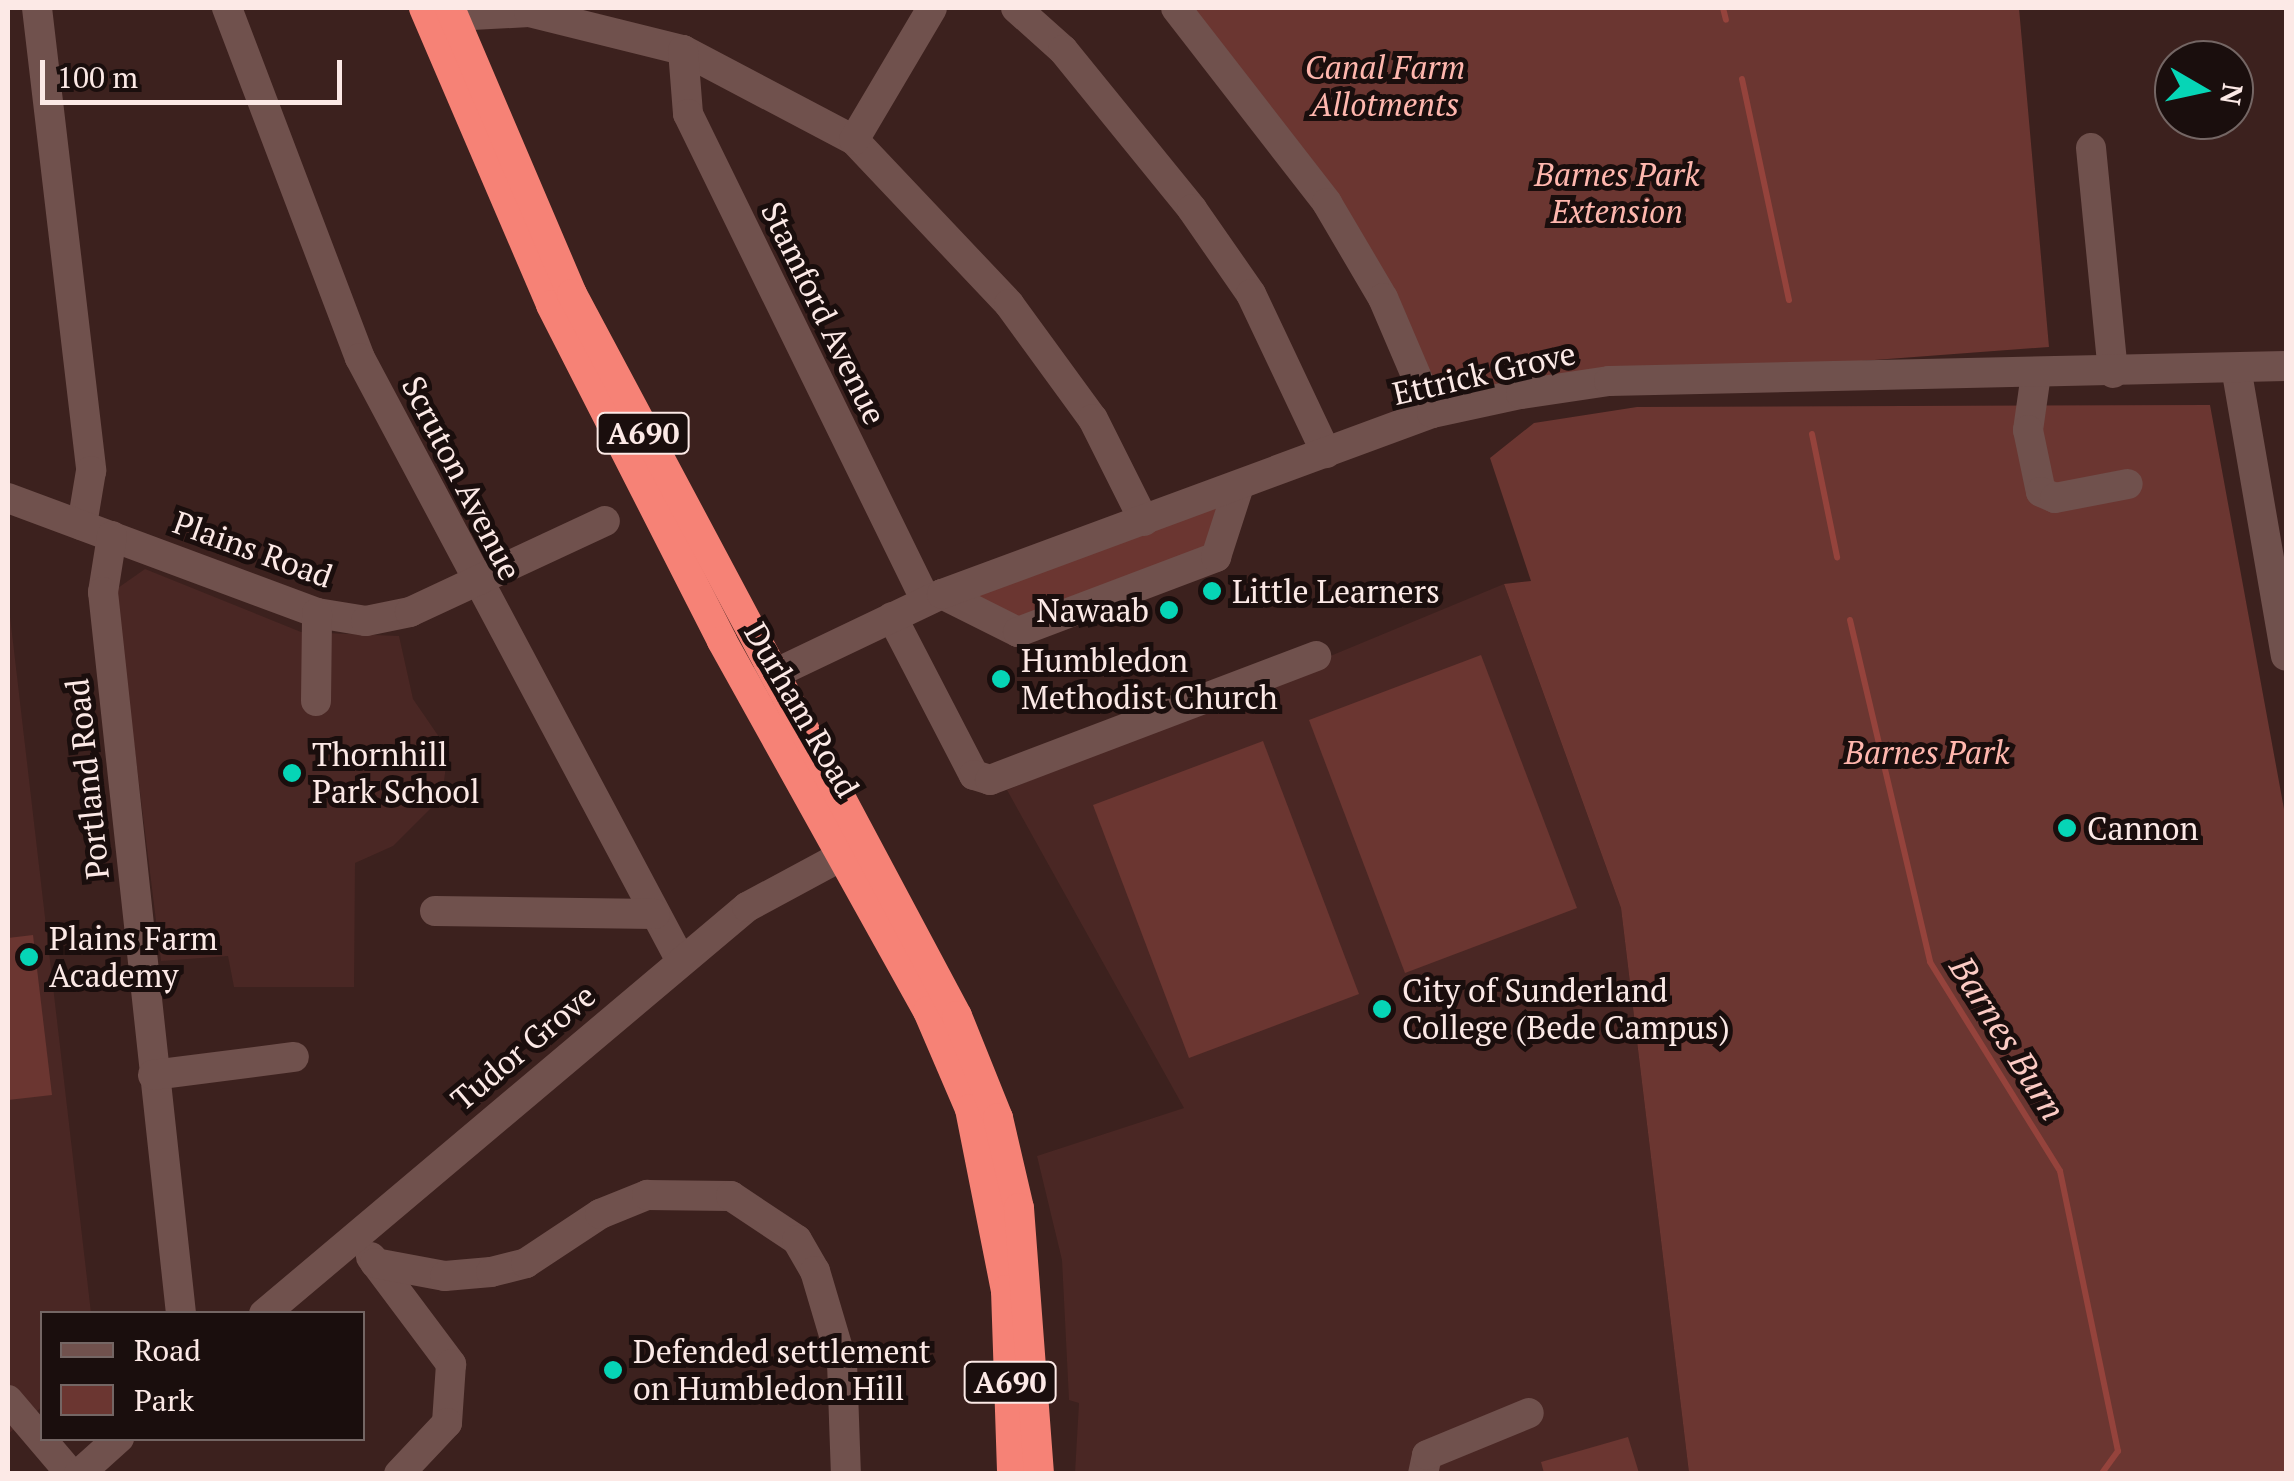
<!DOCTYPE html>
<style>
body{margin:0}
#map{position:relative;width:2294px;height:1481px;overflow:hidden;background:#3c211e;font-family:"PT Serif",serif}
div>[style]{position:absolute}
.built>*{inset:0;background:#4a2724}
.green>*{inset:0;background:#6b3631}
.stream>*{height:6px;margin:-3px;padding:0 3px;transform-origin:3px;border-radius:3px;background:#95433c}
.minor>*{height:30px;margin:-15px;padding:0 15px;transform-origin:15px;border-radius:15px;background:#70514d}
.highway>*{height:30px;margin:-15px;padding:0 15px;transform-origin:15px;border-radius:15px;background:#f68276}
.dots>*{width:28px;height:28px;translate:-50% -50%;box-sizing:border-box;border:5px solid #1a0e0d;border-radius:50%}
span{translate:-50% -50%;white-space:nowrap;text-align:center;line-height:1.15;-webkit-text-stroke:10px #1a0e0d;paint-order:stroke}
.shield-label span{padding:2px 8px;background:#1a0e0d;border:2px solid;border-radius:8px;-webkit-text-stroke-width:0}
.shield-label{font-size:30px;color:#fce9e6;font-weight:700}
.park-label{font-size:32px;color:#ffb7ae;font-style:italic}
.street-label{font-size:32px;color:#fce9e6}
.poi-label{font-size:32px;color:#fce9e6}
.left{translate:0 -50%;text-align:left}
.right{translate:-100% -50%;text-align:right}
.water-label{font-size:35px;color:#fccbc4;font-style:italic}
.frame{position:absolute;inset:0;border:10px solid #fce9e6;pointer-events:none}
.legend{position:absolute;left:40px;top:1311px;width:325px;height:130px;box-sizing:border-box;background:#1a0e0d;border:2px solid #746664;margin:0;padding:12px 18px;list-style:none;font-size:30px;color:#fce9e6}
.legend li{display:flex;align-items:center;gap:20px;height:50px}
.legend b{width:50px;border:2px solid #746664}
.north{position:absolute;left:2154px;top:40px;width:100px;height:100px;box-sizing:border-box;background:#1a0e0d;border:2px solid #746664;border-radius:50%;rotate:99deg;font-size:28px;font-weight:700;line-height:40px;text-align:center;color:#fce9e6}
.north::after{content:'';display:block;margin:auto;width:35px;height:45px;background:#06d5b6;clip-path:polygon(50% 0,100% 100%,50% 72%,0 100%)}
.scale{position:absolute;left:40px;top:60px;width:302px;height:45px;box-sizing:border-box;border:5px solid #fce9e6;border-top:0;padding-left:12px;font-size:30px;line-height:35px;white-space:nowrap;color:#fce9e6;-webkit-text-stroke:8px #1a0e0d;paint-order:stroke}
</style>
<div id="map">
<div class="built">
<i style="clip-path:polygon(145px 569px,301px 632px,399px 636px,413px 699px,448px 750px,442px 797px,393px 846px,355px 863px,354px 987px,234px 987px,228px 956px,161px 961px,115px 590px)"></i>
<i style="clip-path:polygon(1504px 584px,1621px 908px,1689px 1473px,1075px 1473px,1079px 1403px,1069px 1400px,1062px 1260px,1037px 1156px,1184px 1108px,1007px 790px)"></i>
<i style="clip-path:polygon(8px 599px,91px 1313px,42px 1314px,42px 1407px,8px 1434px)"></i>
</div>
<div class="green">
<i style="clip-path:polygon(1177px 8px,2019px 8px,2049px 347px,1446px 392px,1421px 381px,1385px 277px)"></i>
<i style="clip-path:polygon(2210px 405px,2286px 820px,2286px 1473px,1689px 1473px,1621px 908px,1504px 584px,1531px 581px,1490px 458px,1534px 423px,1637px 407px)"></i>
<i style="clip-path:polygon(1239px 486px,1216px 557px,1018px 632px,942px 594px)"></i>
<i style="clip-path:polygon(1481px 655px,1577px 908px,1405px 973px,1309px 720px)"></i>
<i style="clip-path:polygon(1263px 741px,1359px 994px,1189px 1058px,1093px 805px)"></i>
<i style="clip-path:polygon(33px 935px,52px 1095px,8px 1100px,8px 938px)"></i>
<i style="clip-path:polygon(1628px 1437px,1639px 1473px,1544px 1473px,1541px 1462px)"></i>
</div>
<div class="stream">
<i style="left:1723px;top:8px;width:12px;rotate:76deg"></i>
<i style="left:1742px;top:79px;width:226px;rotate:78deg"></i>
<i style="left:1812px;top:434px;width:126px;rotate:78.5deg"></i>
<i style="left:1850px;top:620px;width:351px;rotate:76.8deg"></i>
<i style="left:1930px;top:962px;width:246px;rotate:58.1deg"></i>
<i style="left:2060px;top:1171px;width:286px;rotate:78.3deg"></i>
<i style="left:2118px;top:1451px;width:29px;rotate:126deg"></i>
</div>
<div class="minor">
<i style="left:37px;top:8px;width:466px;rotate:83.3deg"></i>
<i style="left:91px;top:471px;width:55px;rotate:99.5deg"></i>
<i style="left:227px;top:8px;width:374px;rotate:69.2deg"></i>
<i style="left:360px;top:358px;width:681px;rotate:61.97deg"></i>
<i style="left:1016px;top:8px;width:63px;rotate:41.8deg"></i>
<i style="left:1063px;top:50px;width:205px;rotate:50.9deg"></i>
<i style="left:1192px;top:209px;width:103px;rotate:55.2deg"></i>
<i style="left:1251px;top:294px;width:176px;rotate:64.7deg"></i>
<i style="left:1176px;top:8px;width:247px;rotate:52.2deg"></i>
<i style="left:1327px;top:203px;width:110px;rotate:59.5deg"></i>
<i style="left:1383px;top:298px;width:125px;rotate:66.9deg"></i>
<i style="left:453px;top:16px;width:76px;rotate:-3deg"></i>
<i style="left:529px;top:12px;width:159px;rotate:13.9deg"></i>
<i style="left:683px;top:50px;width:193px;rotate:27.8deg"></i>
<i style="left:854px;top:140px;width:226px;rotate:46.6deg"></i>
<i style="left:1009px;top:304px;width:142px;rotate:53.9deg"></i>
<i style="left:1093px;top:419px;width:114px;rotate:63.4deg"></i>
<i style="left:683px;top:50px;width:64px;rotate:85.5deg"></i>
<i style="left:688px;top:114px;width:542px;rotate:63.95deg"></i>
<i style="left:854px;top:140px;width:153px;rotate:-59.4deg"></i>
<i style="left:2091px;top:148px;width:226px;rotate:84.4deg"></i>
<i style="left:2237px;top:373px;width:287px;rotate:80.2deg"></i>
<i style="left:2036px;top:374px;width:57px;rotate:98.1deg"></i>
<i style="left:2028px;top:430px;width:63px;rotate:78.2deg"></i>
<i style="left:2041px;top:492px;width:15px;rotate:23deg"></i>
<i style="left:2055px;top:498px;width:74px;rotate:-10.9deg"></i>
<i style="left:8px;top:498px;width:330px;rotate:20.4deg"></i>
<i style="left:317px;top:613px;width:50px;rotate:9.3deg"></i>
<i style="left:366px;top:621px;width:45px;rotate:-11.6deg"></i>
<i style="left:410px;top:612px;width:215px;rotate:-25deg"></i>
<i style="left:112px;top:536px;width:57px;rotate:99.1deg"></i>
<i style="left:103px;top:592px;width:726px;rotate:83.83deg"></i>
<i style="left:942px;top:594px;width:85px;rotate:26.6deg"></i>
<i style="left:1018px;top:632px;width:212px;rotate:-20.7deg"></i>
<i style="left:1216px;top:557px;width:75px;rotate:-72.1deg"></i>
<i style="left:892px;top:617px;width:178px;rotate:62.6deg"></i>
<i style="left:974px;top:775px;width:17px;rotate:17deg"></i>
<i style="left:990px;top:780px;width:349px;rotate:-20.8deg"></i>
<i style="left:751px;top:685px;width:212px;rotate:-25.5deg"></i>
<i style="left:942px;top:594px;width:522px;rotate:-20.27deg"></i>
<i style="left:1432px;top:413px;width:91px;rotate:-12.1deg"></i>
<i style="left:1521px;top:394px;width:89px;rotate:-8.4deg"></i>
<i style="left:1609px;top:381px;width:677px;rotate:-1.27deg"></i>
<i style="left:316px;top:701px;width:88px;rotate:-89.3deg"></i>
<i style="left:435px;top:911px;width:220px;rotate:0.8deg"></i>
<i style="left:153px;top:1075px;width:142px;rotate:-7.3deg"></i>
<i style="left:371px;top:1257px;width:134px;rotate:53.2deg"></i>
<i style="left:451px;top:1364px;width:59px;rotate:93.9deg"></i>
<i style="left:447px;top:1423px;width:70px;rotate:133.3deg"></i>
<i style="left:375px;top:1263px;width:71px;rotate:10.5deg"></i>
<i style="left:445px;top:1276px;width:46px;rotate:-5deg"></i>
<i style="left:491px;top:1272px;width:36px;rotate:-14deg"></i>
<i style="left:526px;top:1263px;width:89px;rotate:-33.5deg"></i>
<i style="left:600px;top:1214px;width:51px;rotate:-22deg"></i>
<i style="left:647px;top:1195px;width:84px;rotate:0.7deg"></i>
<i style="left:731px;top:1196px;width:79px;rotate:33.7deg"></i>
<i style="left:797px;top:1240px;width:36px;rotate:60deg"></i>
<i style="left:815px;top:1271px;width:95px;rotate:73.5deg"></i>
<i style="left:842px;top:1362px;width:112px;rotate:88deg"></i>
<i style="left:264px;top:1314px;width:632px;rotate:-40.12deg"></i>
<i style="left:747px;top:907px;width:131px;rotate:-28.3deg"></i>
<i style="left:8px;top:1400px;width:97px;rotate:49.6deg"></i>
<i style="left:79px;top:1474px;width:54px;rotate:-42deg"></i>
<i style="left:1423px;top:1474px;width:19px;rotate:-78deg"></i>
<i style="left:1427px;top:1455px;width:110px;rotate:-22.4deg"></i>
</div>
<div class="highway">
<i style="left:424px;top:8px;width:323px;rotate:66.8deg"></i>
<i style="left:551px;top:305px;width:377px;rotate:63deg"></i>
<i style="left:722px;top:641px;width:423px;rotate:60.9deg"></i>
<i style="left:928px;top:1011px;width:107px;rotate:66.8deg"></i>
<i style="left:970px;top:1109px;width:185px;rotate:78.8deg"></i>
<i style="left:1006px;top:1290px;width:184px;rotate:88.1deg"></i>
<i style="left:450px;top:8px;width:311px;rotate:66.9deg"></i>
<i style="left:572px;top:294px;width:818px;rotate:61.93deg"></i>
<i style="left:957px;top:1016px;width:110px;rotate:68.1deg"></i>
<i style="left:998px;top:1118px;width:92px;rotate:76.9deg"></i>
<i style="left:1019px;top:1208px;width:267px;rotate:85.7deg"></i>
</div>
<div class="dots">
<i style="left:1212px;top:591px;background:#06d5b6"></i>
<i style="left:1169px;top:610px;background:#06d5b6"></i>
<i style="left:1001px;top:679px;background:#06d5b6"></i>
<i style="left:292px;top:773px;background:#06d5b6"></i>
<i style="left:2067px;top:828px;background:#06d5b6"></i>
<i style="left:29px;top:957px;background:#06d5b6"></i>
<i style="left:1382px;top:1009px;background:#06d5b6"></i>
<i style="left:613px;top:1370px;background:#06d5b6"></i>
</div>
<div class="shield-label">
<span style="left:643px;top:433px">A690</span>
<span style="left:1010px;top:1382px">A690</span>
</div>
<div class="park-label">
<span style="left:1385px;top:86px">Canal Farm<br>Allotments</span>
<span style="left:1617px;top:193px">Barnes Park<br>Extension</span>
<span style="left:1927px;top:752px">Barnes Park</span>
</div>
<div class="street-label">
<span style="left:824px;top:313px;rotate:64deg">Stamford Avenue</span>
<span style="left:1484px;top:373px;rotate:-13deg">Ettrick Grove</span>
<span style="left:462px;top:478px;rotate:63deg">Scruton Avenue</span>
<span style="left:253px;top:549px;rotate:20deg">Plains Road</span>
<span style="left:802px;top:710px;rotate:60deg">Durham Road</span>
<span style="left:87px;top:779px;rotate:-96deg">Portland Road</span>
<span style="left:523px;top:1047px;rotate:-40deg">Tudor Grove</span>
</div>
<div class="poi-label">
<span class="left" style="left:1232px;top:591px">Little Learners</span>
<span class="right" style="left:1149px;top:610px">Nawaab</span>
<span class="left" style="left:1021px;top:679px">Humbledon<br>Methodist Church</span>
<span class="left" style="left:312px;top:773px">Thornhill<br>Park School</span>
<span class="left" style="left:2087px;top:828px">Cannon</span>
<span class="left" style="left:49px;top:957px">Plains Farm<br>Academy</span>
<span class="left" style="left:1402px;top:1009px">City of Sunderland<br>College (Bede Campus)</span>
<span class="left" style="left:633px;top:1370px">Defended settlement<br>on Humbledon Hill</span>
</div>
<div class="water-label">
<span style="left:2008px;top:1038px;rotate:58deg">Barnes Burn</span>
</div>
<div class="frame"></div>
<ul class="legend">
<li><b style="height:12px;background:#70514d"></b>Road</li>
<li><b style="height:28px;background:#6b3631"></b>Park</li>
</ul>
<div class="north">N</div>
<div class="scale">100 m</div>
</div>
